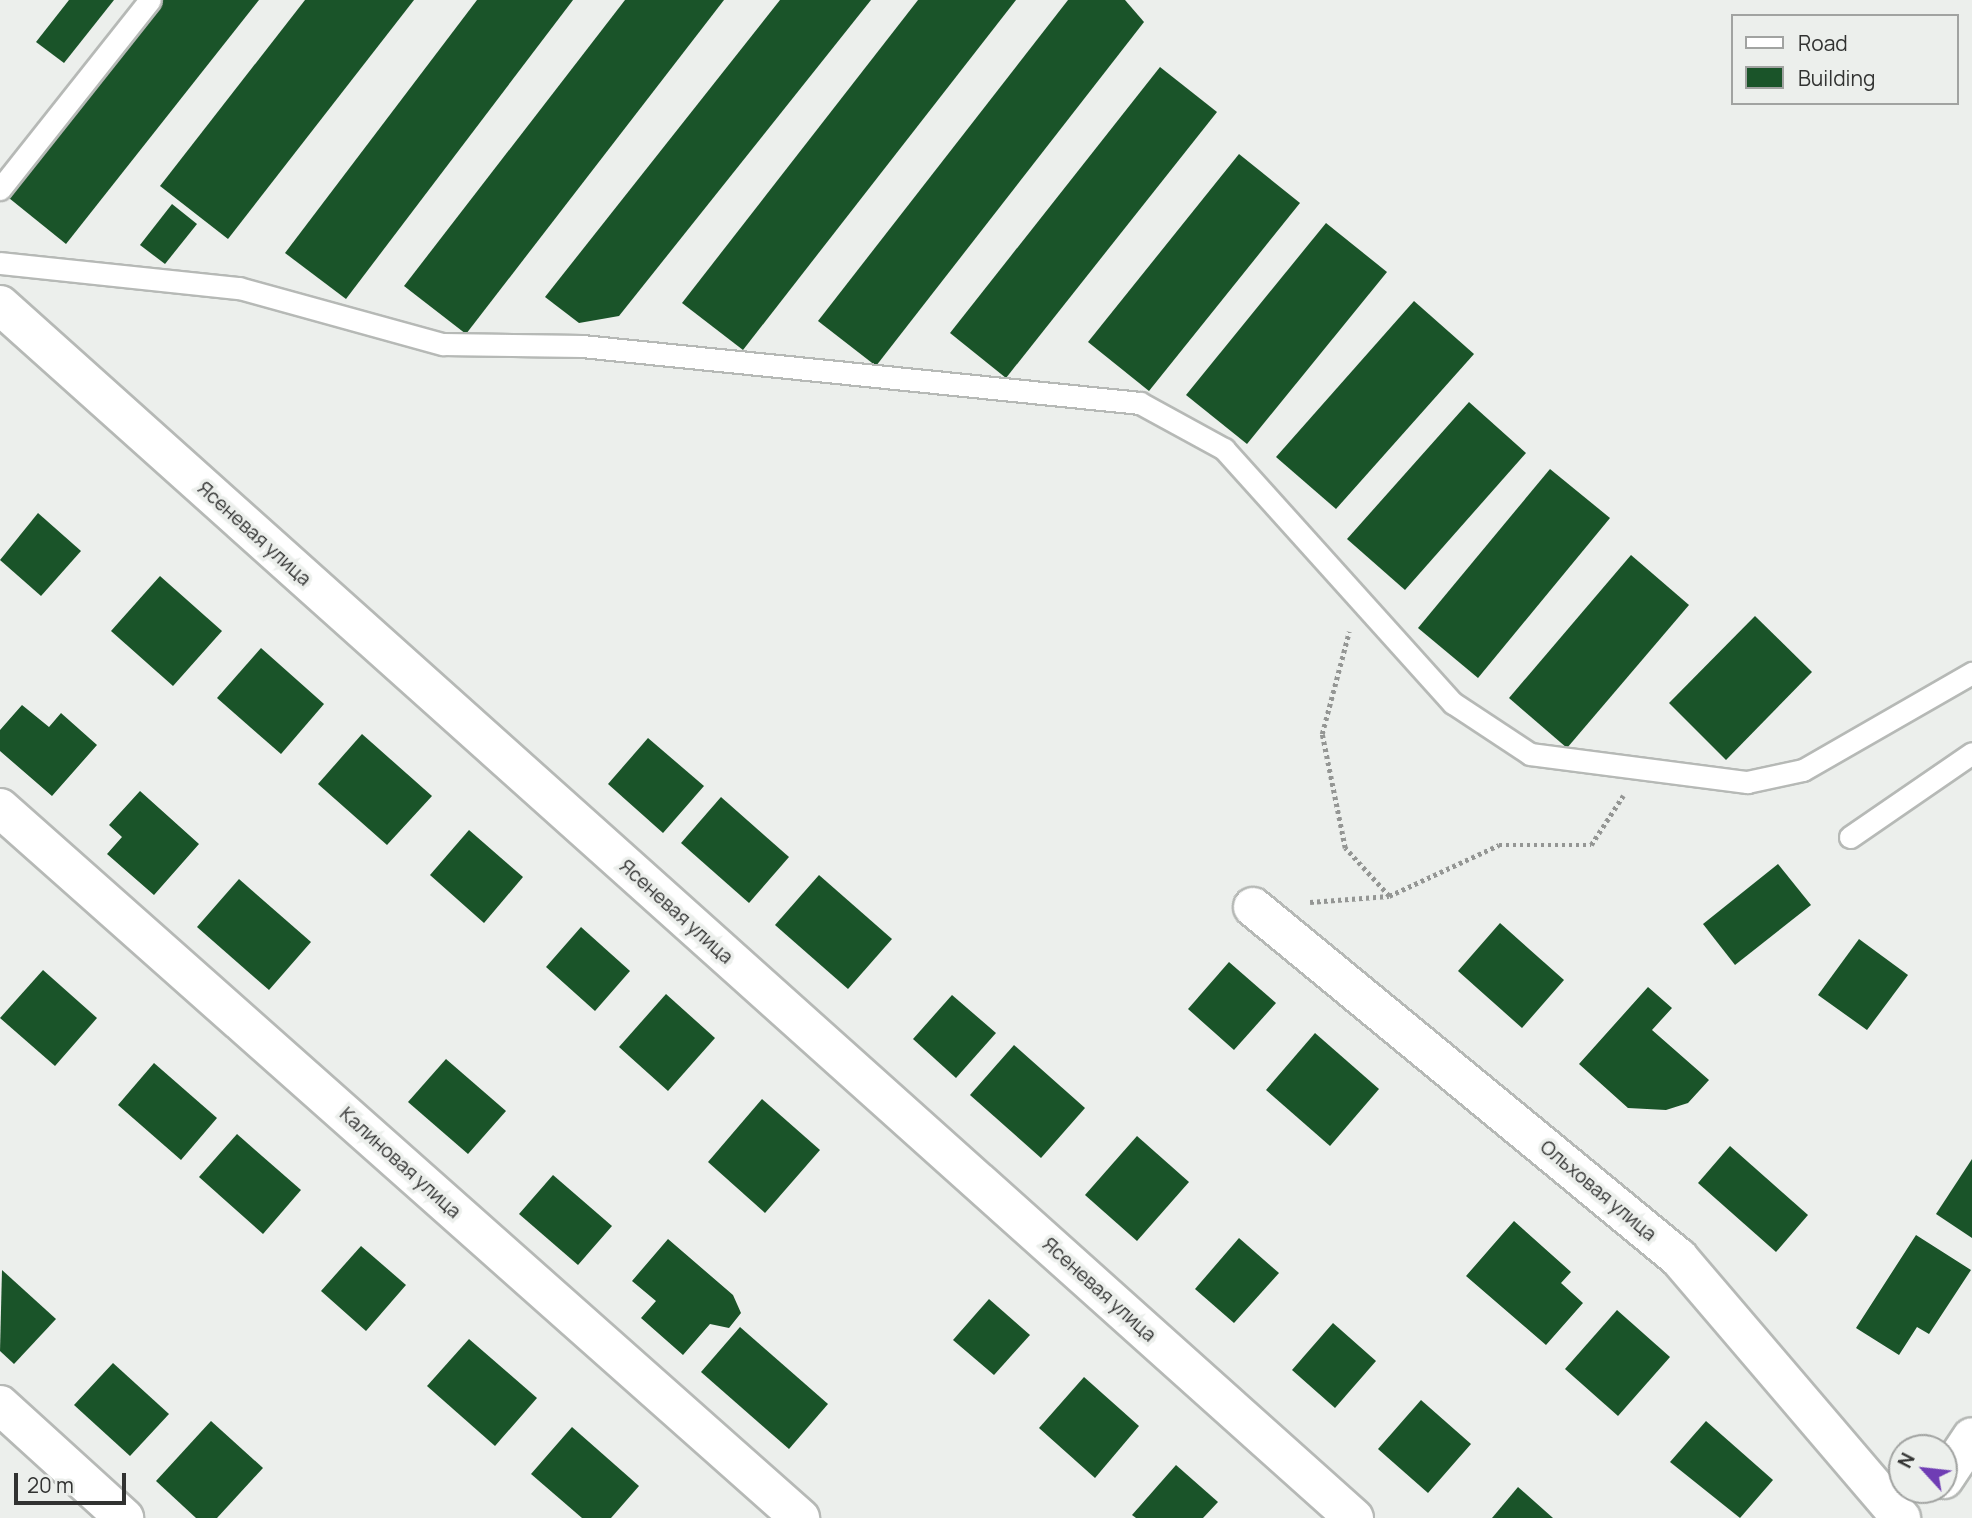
<!DOCTYPE html>
<meta charset="utf-8">
<style>
body{margin:0}
#map{position:relative;width:1972px;height:1518px;overflow:hidden;background:#ecefec;font-family:Manrope,sans-serif}
div>[style]{position:absolute}
.building>*{inset:0;background:#1a5429}
.path>*{height:4.5px;margin-top:-2.25px;transform-origin:0;background:repeating-linear-gradient(90deg,#949694 0 3.5px,transparent 0 7px)}
.roads{filter:drop-shadow(2px 0 #b6b9b6) drop-shadow(-2px 0 #b6b9b6) drop-shadow(0 2px #b6b9b6) drop-shadow(0 -2px #b6b9b6)}
.lane>*{height:21px;margin:-10.5px;padding:0 10.5px;transform-origin:10.5px;border-radius:10.5px;background:#fff}
.street>*{height:38px;margin:-19px;padding:0 19px;transform-origin:19px;border-radius:19px;background:#fff}
span{translate:-50% -50%;white-space:nowrap;text-align:center;line-height:1.15;-webkit-text-stroke:7px #ecefec;paint-order:stroke}
.street-label{font-size:19px;color:#313231}
.legend{position:absolute;left:1731px;top:14px;width:228px;height:91px;box-sizing:border-box;background:#ecefec;border:2px solid #a1a3a1;margin:0;padding:9px 12px;list-style:none;font-size:21px;color:#313231}
.legend li{display:flex;align-items:center;gap:14px;height:35px}
.legend b{width:35px;border:2px solid #a1a3a1}
.north{position:absolute;left:1888px;top:1434px;width:70px;height:70px;box-sizing:border-box;background:#ecefec;border:2px solid #a1a3a1;border-radius:50%;rotate:297deg;font-size:19px;font-weight:700;line-height:28px;text-align:center;color:#313231}
.north::after{content:'';display:block;margin:auto;width:24px;height:32px;background:#6f3db4;clip-path:polygon(50% 0,100% 100%,50% 72%,0 100%)}
.scale{position:absolute;left:14px;top:1473px;width:112px;height:32px;box-sizing:border-box;border:4px solid #313231;border-top:0;padding-left:9px;font-size:21px;line-height:24px;white-space:nowrap;color:#313231;-webkit-text-stroke:5px #ecefec;paint-order:stroke}
</style>
<div id="map">
<div class="building">
<i style="clip-path:polygon(69px 0,114px 0,64px 63px,36px 42px)"></i>
<i style="clip-path:polygon(157px 0,259px 0,66px 244px,4px 194px)"></i>
<i style="clip-path:polygon(305px 0,414px 0,228px 239px,160px 186px)"></i>
<i style="clip-path:polygon(477px 0,573px 0,346px 299px,285px 253px)"></i>
<i style="clip-path:polygon(625px 0,724px 0,466px 334px,404px 286px)"></i>
<i style="clip-path:polygon(780px 0,871px 0,619px 316px,579px 323px,545px 297px)"></i>
<i style="clip-path:polygon(918px 0,1016px 0,743px 350px,682px 303px)"></i>
<i style="clip-path:polygon(1068px 0,1125px 0,1144px 22px,876px 366px,818px 321px)"></i>
<i style="clip-path:polygon(1160px 67px,1217px 112px,1006px 378px,950px 333px)"></i>
<i style="clip-path:polygon(1239px 154px,1300px 203px,1149px 391px,1088px 342px)"></i>
<i style="clip-path:polygon(172px 204px,197px 224px,165px 264px,140px 245px)"></i>
<i style="clip-path:polygon(1326px 223px,1387px 272px,1247px 444px,1186px 395px)"></i>
<i style="clip-path:polygon(1414px 301px,1474px 354px,1336px 509px,1276px 457px)"></i>
<i style="clip-path:polygon(1469px 402px,1526px 453px,1405px 590px,1347px 539px)"></i>
<i style="clip-path:polygon(1550px 469px,1610px 518px,1478px 678px,1418px 628px)"></i>
<i style="clip-path:polygon(38px 513px,81px 551px,41px 596px,0 560px)"></i>
<i style="clip-path:polygon(1631px 555px,1689px 605px,1567px 748px,1509px 698px)"></i>
<i style="clip-path:polygon(160px 576px,222px 631px,173px 686px,111px 631px)"></i>
<i style="clip-path:polygon(1755px 616px,1812px 672px,1726px 760px,1669px 703px)"></i>
<i style="clip-path:polygon(261px 648px,324px 704px,281px 754px,217px 698px)"></i>
<i style="clip-path:polygon(22px 705px,49px 727px,61px 713px,97px 745px,52px 796px,0 751px,0 730px)"></i>
<i style="clip-path:polygon(362px 734px,432px 796px,387px 845px,318px 784px)"></i>
<i style="clip-path:polygon(648px 738px,704px 786px,663px 833px,608px 784px)"></i>
<i style="clip-path:polygon(140px 791px,199px 844px,154px 895px,107px 854px,122px 837px,109px 825px)"></i>
<i style="clip-path:polygon(721px 797px,789px 857px,749px 903px,681px 843px)"></i>
<i style="clip-path:polygon(469px 830px,523px 877px,484px 923px,430px 875px)"></i>
<i style="clip-path:polygon(1778px 864px,1811px 905px,1735px 965px,1703px 924px)"></i>
<i style="clip-path:polygon(819px 875px,892px 939px,848px 989px,775px 925px)"></i>
<i style="clip-path:polygon(239px 879px,311px 942px,269px 990px,197px 927px)"></i>
<i style="clip-path:polygon(1500px 923px,1564px 980px,1522px 1028px,1458px 971px)"></i>
<i style="clip-path:polygon(581px 927px,630px 971px,595px 1011px,546px 967px)"></i>
<i style="clip-path:polygon(1859px 939px,1908px 975px,1867px 1030px,1818px 995px)"></i>
<i style="clip-path:polygon(1229px 962px,1276px 1003px,1234px 1050px,1188px 1009px)"></i>
<i style="clip-path:polygon(43px 970px,97px 1018px,55px 1066px,0 1018px)"></i>
<i style="clip-path:polygon(1648px 987px,1672px 1008px,1652px 1030px,1709px 1080px,1688px 1103px,1666px 1110px,1628px 1108px,1579px 1064px)"></i>
<i style="clip-path:polygon(666px 994px,715px 1038px,668px 1091px,619px 1047px)"></i>
<i style="clip-path:polygon(952px 995px,996px 1033px,956px 1078px,913px 1039px)"></i>
<i style="clip-path:polygon(1315px 1033px,1379px 1089px,1330px 1146px,1266px 1090px)"></i>
<i style="clip-path:polygon(1014px 1045px,1085px 1108px,1041px 1158px,970px 1095px)"></i>
<i style="clip-path:polygon(446px 1059px,506px 1111px,468px 1154px,408px 1102px)"></i>
<i style="clip-path:polygon(154px 1063px,217px 1118px,181px 1160px,118px 1105px)"></i>
<i style="clip-path:polygon(762px 1099px,820px 1150px,765px 1213px,708px 1162px)"></i>
<i style="clip-path:polygon(237px 1134px,301px 1190px,263px 1234px,199px 1177px)"></i>
<i style="clip-path:polygon(1137px 1136px,1189px 1182px,1137px 1241px,1085px 1195px)"></i>
<i style="clip-path:polygon(1730px 1146px,1808px 1215px,1776px 1252px,1698px 1183px)"></i>
<i style="clip-path:polygon(1972px 1159px,1972px 1238px,1936px 1214px)"></i>
<i style="clip-path:polygon(553px 1175px,612px 1226px,578px 1265px,519px 1214px)"></i>
<i style="clip-path:polygon(1514px 1221px,1571px 1272px,1561px 1283px,1583px 1303px,1546px 1345px,1466px 1276px)"></i>
<i style="clip-path:polygon(1916px 1235px,1971px 1270px,1929px 1334px,1917px 1327px,1899px 1355px,1856px 1328px)"></i>
<i style="clip-path:polygon(1239px 1238px,1279px 1273px,1234px 1323px,1195px 1289px)"></i>
<i style="clip-path:polygon(668px 1239px,733px 1295px,741px 1313px,729px 1328px,710px 1324px,683px 1355px,641px 1318px,656px 1301px,632px 1281px)"></i>
<i style="clip-path:polygon(361px 1246px,406px 1285px,366px 1331px,321px 1291px)"></i>
<i style="clip-path:polygon(2px 1270px,56px 1319px,14px 1364px,0 1351px)"></i>
<i style="clip-path:polygon(989px 1299px,1030px 1335px,994px 1375px,953px 1340px)"></i>
<i style="clip-path:polygon(1617px 1310px,1670px 1357px,1618px 1416px,1565px 1369px)"></i>
<i style="clip-path:polygon(1333px 1323px,1376px 1361px,1335px 1408px,1292px 1370px)"></i>
<i style="clip-path:polygon(740px 1327px,828px 1404px,789px 1449px,701px 1372px)"></i>
<i style="clip-path:polygon(469px 1339px,537px 1398px,495px 1446px,427px 1386px)"></i>
<i style="clip-path:polygon(113px 1363px,169px 1414px,130px 1456px,74px 1405px)"></i>
<i style="clip-path:polygon(1084px 1377px,1139px 1426px,1095px 1478px,1039px 1428px)"></i>
<i style="clip-path:polygon(1421px 1400px,1471px 1444px,1428px 1493px,1378px 1449px)"></i>
<i style="clip-path:polygon(211px 1421px,263px 1468px,217px 1518px,196px 1518px,156px 1481px)"></i>
<i style="clip-path:polygon(1706px 1421px,1773px 1480px,1740px 1518px,1670px 1462px)"></i>
<i style="clip-path:polygon(572px 1427px,639px 1486px,611px 1518px,582px 1518px,531px 1474px)"></i>
<i style="clip-path:polygon(1176px 1465px,1218px 1502px,1203px 1518px,1136px 1518px,1132px 1515px)"></i>
<i style="clip-path:polygon(1518px 1487px,1553px 1518px,1492px 1518px)"></i>
</div>
<div class="path">
<i style="left:1389px;top:896px;width:121px;rotate:-24.9deg"></i>
<i style="left:1499px;top:845px;width:92px"></i>
<i style="left:1591px;top:845px;width:59px;rotate:-56.9deg"></i>
<i style="left:1310px;top:902px;width:79px;rotate:-4.3deg"></i>
<i style="left:1389px;top:896px;width:65px;rotate:-132.5deg"></i>
<i style="left:1345px;top:848px;width:116px;rotate:-101.4deg"></i>
<i style="left:1322px;top:734px;width:106px;rotate:-75.2deg"></i>
</div>
<div class="roads">
<div class="lane">
<i style="left:0;top:189px;width:241px;rotate:-51.6deg"></i>
<i style="left:0;top:263px;width:240px;rotate:6deg"></i>
<i style="left:239px;top:288px;width:212px;rotate:15.4deg"></i>
<i style="left:443px;top:344px;width:139px;rotate:0.8deg"></i>
<i style="left:582px;top:346px;width:561px;rotate:5.83deg"></i>
<i style="left:1140px;top:403px;width:96px;rotate:28.7deg"></i>
<i style="left:1224px;top:449px;width:342px;rotate:48deg"></i>
<i style="left:1453px;top:703px;width:92px;rotate:33.5deg"></i>
<i style="left:1530px;top:754px;width:219px;rotate:7.4deg"></i>
<i style="left:1747px;top:782px;width:57px;rotate:-12.1deg"></i>
<i style="left:1803px;top:770px;width:195px;rotate:-29.9deg"></i>
<i style="left:1850px;top:837px;width:148px;rotate:-34.5deg"></i>
</div>
<div class="street">
<i style="left:0;top:305px;width:1818px;rotate:41.86deg"></i>
<i style="left:0;top:808px;width:1070px;rotate:41.59deg"></i>
<i style="left:1253px;top:907px;width:552px;rotate:39.49deg"></i>
<i style="left:1679px;top:1258px;width:342px;rotate:49.5deg"></i>
<i style="left:0;top:1405px;width:168px;rotate:42.3deg"></i>
<i style="left:1944px;top:1479px;width:50px;rotate:-56.3deg"></i>
</div>
</div>
<div class="street-label">
<span style="left:254px;top:534px;rotate:42deg">Ясеневая улица</span>
<span style="left:676px;top:912px;rotate:42deg">Ясеневая улица</span>
<span style="left:400px;top:1163px;rotate:42deg">Калиновая улица</span>
<span style="left:1598px;top:1191px;rotate:40deg">Ольховая улица</span>
<span style="left:1099px;top:1290px;rotate:42deg">Ясеневая улица</span>
</div>
<ul class="legend">
<li><b style="height:9px;background:#fff"></b>Road</li>
<li><b style="height:19px;background:#1a5429"></b>Building</li>
</ul>
<div class="north">N</div>
<div class="scale">20 m</div>
</div>
